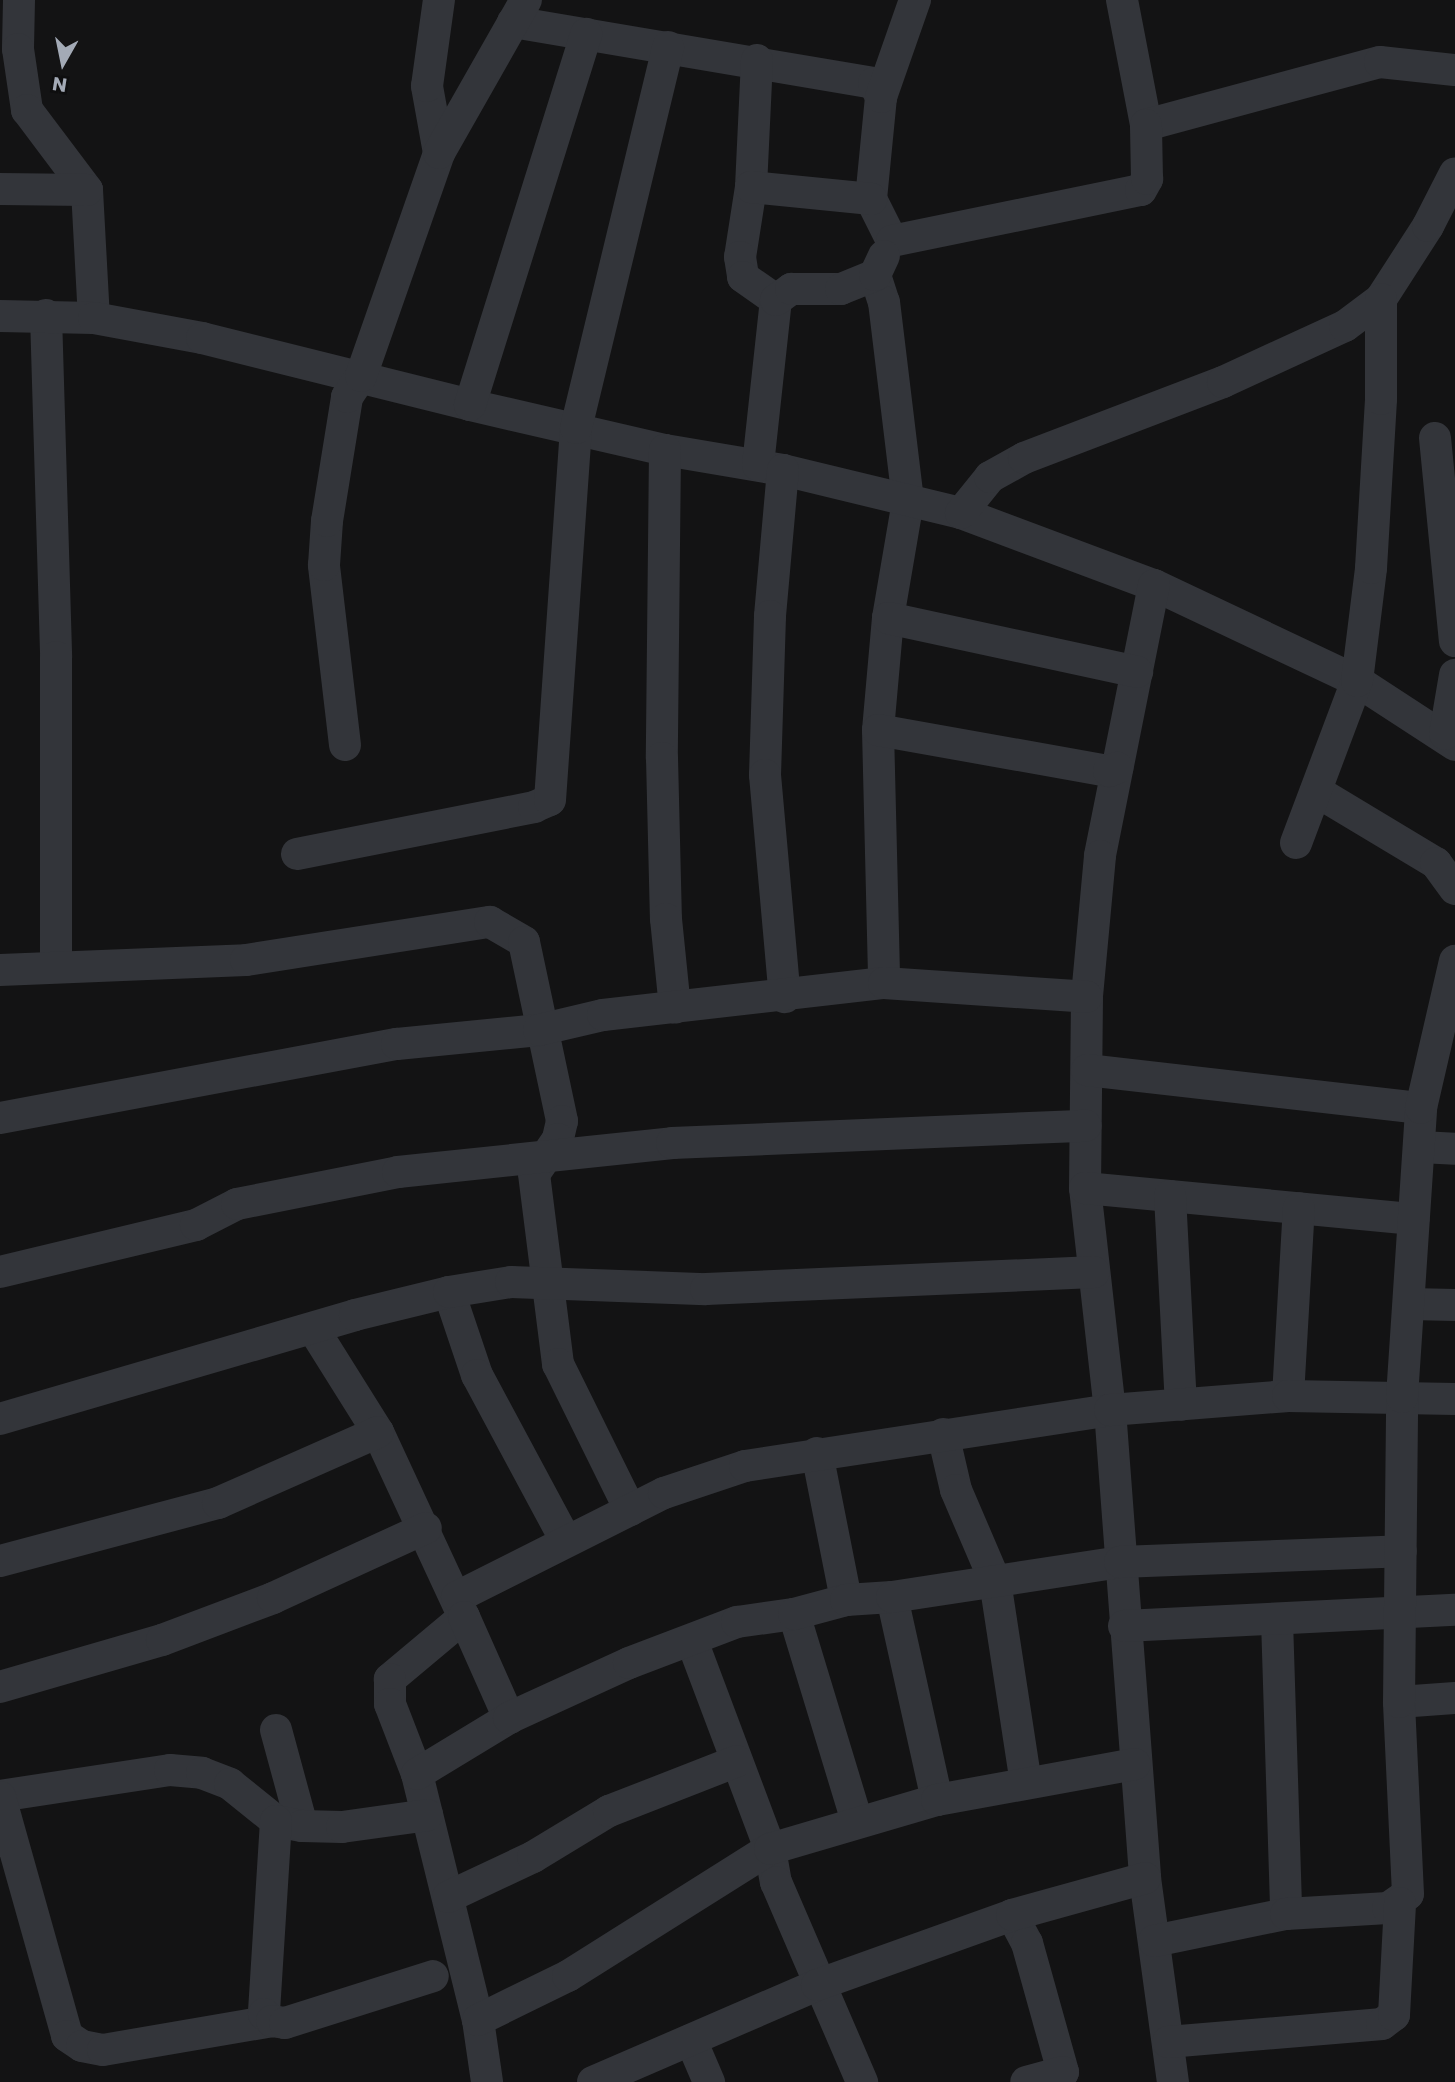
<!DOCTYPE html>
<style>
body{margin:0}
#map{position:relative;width:1455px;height:2082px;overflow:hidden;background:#131314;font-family:Poppins,sans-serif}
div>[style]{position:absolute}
.minor>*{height:32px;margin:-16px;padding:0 16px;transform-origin:16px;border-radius:16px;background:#33353a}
span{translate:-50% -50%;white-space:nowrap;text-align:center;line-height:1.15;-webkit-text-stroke:7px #0e0e0f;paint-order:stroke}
.north{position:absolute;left:28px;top:28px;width:70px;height:70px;-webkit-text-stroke:5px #0e0e0f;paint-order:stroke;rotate:189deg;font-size:19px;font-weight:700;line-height:28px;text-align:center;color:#a3aab6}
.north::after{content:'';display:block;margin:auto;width:24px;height:32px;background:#a3aab6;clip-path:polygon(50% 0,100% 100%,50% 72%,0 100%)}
</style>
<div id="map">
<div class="minor">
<i style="left:19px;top:0;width:49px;rotate:91.2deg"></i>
<i style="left:18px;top:49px;width:62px;rotate:81.6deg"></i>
<i style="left:27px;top:110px;width:100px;rotate:53.1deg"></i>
<i style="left:87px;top:190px;width:128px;rotate:86.9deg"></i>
<i style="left:1122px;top:0;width:127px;rotate:79.1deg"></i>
<i style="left:1146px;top:125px;width:242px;rotate:-15.1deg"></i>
<i style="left:1380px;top:62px;width:75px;rotate:6.1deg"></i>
<i style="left:513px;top:22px;width:366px;rotate:9.6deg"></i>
<i style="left:874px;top:83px;width:16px;rotate:63deg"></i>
<i style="left:881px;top:97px;width:102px;rotate:95.6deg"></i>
<i style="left:871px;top:199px;width:47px;rotate:63.4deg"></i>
<i style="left:757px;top:60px;width:127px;rotate:92.7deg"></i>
<i style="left:751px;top:187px;width:71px;rotate:98.9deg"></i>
<i style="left:740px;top:257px;width:20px;rotate:81deg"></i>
<i style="left:743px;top:277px;width:40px;rotate:34.9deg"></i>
<i style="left:881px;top:97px;width:103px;rotate:-70.7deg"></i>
<i style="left:439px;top:153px;width:68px;rotate:-100.2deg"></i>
<i style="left:427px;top:86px;width:87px;rotate:-82.1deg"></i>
<i style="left:751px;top:187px;width:121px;rotate:5.7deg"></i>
<i style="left:0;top:189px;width:87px;rotate:0.7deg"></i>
<i style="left:892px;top:241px;width:254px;rotate:-11.6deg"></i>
<i style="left:1141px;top:190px;width:13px;rotate:-61deg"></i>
<i style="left:1147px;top:179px;width:54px;rotate:-91.1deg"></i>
<i style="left:875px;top:275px;width:28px;rotate:72deg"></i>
<i style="left:884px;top:302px;width:200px;rotate:83.1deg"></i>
<i style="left:908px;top:501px;width:119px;rotate:99.7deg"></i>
<i style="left:888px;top:618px;width:112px;rotate:95.1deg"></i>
<i style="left:878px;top:730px;width:253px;rotate:88.6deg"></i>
<i style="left:46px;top:315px;width:342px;rotate:88.3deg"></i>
<i style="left:56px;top:657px;width:309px;rotate:90deg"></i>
<i style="left:0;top:316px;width:94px;rotate:1.2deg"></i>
<i style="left:94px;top:318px;width:110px;rotate:10.5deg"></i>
<i style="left:202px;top:338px;width:276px;rotate:14deg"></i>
<i style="left:470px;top:405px;width:200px;rotate:13deg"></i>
<i style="left:665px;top:450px;width:120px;rotate:9.6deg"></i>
<i style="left:783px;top:470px;width:183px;rotate:13.6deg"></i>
<i style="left:961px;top:513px;width:206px;rotate:20.5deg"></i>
<i style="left:1154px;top:585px;width:225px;rotate:25.3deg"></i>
<i style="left:1357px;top:681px;width:117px;rotate:33.1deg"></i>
<i style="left:470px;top:405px;width:389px;rotate:-72.6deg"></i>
<i style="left:1435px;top:438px;width:204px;rotate:84.4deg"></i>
<i style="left:665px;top:450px;width:308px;rotate:90.6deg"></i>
<i style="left:662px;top:758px;width:161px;rotate:88.6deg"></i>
<i style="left:666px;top:919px;width:89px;rotate:84.2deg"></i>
<i style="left:758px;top:465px;width:166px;rotate:-83.8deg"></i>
<i style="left:776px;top:300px;width:19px;rotate:-36deg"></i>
<i style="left:791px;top:289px;width:50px"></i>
<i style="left:841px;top:289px;width:37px;rotate:-22deg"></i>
<i style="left:875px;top:275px;width:21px;rotate:-65deg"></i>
<i style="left:783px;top:470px;width:147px;rotate:95.1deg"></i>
<i style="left:770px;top:616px;width:159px;rotate:91.8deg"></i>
<i style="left:765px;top:775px;width:223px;rotate:84.9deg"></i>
<i style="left:961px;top:513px;width:46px;rotate:-51.1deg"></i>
<i style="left:990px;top:477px;width:39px;rotate:-29deg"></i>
<i style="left:1024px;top:458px;width:213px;rotate:-20.9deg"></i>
<i style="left:1223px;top:382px;width:134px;rotate:-24.7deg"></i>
<i style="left:1345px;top:326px;width:45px;rotate:-36.9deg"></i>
<i style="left:1381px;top:299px;width:87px;rotate:-57.2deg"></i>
<i style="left:1428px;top:226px;width:59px;rotate:-63deg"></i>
<i style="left:1154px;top:585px;width:276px;rotate:101.3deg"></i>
<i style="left:1100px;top:856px;width:142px;rotate:95.3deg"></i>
<i style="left:1087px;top:997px;width:191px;rotate:90.6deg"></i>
<i style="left:1085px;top:1188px;width:223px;rotate:83.6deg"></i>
<i style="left:1110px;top:1410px;width:469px;rotate:85.7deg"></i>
<i style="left:1145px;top:1878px;width:206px;rotate:82.2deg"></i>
<i style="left:888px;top:618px;width:255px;rotate:12.2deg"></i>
<i style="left:878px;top:730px;width:235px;rotate:10.1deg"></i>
<i style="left:1109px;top:771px;width:9px;rotate:-21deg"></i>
<i style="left:1445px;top:734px;width:60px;rotate:-80.4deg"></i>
<i style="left:345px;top:745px;width:181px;rotate:-96.7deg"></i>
<i style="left:324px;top:565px;width:44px;rotate:-86.1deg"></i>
<i style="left:327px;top:521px;width:126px;rotate:-80.8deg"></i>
<i style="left:347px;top:397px;width:25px;rotate:-56deg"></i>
<i style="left:361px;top:376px;width:236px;rotate:-70.7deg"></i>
<i style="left:439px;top:153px;width:176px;rotate:-60.4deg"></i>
<i style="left:1316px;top:791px;width:140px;rotate:31deg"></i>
<i style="left:1436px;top:863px;width:32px;rotate:54deg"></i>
<i style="left:1296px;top:843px;width:173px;rotate:-69.4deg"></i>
<i style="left:1357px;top:681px;width:114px;rotate:-82.9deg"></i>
<i style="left:1371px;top:568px;width:169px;rotate:-86.6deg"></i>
<i style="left:1381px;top:399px;width:100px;rotate:-90deg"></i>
<i style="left:297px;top:854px;width:242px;rotate:-11.2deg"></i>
<i style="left:534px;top:807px;width:17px;rotate:-24deg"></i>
<i style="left:550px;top:800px;width:373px;rotate:-86deg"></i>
<i style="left:576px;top:428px;width:392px;rotate:-76.4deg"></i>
<i style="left:0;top:970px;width:246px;rotate:-2.3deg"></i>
<i style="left:246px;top:960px;width:247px;rotate:-8.9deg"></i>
<i style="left:490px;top:922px;width:39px;rotate:30deg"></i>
<i style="left:524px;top:942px;width:183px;rotate:78deg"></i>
<i style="left:562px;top:1121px;width:18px;rotate:103deg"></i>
<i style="left:558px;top:1139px;width:42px;rotate:124.4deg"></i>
<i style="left:534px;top:1174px;width:192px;rotate:82.8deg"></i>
<i style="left:558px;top:1364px;width:163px;rotate:63.7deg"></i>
<i style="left:1087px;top:1070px;width:336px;rotate:6.5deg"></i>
<i style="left:0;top:1118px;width:404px;rotate:-10.6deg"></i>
<i style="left:397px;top:1044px;width:143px;rotate:-5.6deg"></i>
<i style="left:539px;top:1030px;width:66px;rotate:-13.2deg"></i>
<i style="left:603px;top:1015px;width:283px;rotate:-6.5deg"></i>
<i style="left:884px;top:983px;width:203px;rotate:3.9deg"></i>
<i style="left:1420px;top:1147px;width:35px;rotate:3deg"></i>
<i style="left:1085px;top:1188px;width:330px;rotate:5.4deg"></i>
<i style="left:1170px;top:1196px;width:209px;rotate:87deg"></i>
<i style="left:0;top:1272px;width:202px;rotate:-13.5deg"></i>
<i style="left:196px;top:1225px;width:46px;rotate:-27.1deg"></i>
<i style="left:237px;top:1204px;width:164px;rotate:-11.2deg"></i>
<i style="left:398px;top:1172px;width:276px;rotate:-6deg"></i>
<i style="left:672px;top:1143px;width:414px;rotate:-2.4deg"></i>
<i style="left:449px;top:1292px;width:88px;rotate:71.4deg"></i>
<i style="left:477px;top:1375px;width:188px;rotate:61.8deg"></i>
<i style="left:1410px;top:1304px;width:45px;rotate:1.3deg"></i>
<i style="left:314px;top:1330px;width:120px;rotate:57.9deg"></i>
<i style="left:378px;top:1432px;width:204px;rotate:65.1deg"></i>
<i style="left:464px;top:1617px;width:97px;rotate:140deg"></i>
<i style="left:390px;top:1679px;width:25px;rotate:90deg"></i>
<i style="left:390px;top:1704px;width:75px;rotate:68.9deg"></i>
<i style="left:417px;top:1774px;width:253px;rotate:76.1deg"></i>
<i style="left:478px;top:2020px;width:63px;rotate:81.7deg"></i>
<i style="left:1288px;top:1396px;width:188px;rotate:-86.7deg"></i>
<i style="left:0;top:1419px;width:370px;rotate:-16.3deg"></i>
<i style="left:355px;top:1315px;width:97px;rotate:-13.7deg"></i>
<i style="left:449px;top:1292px;width:63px;rotate:-9.2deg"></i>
<i style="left:511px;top:1282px;width:195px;rotate:2.1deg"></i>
<i style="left:706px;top:1289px;width:388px;rotate:-2.5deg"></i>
<i style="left:943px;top:1434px;width:57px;rotate:76.9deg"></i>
<i style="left:956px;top:1490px;width:99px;rotate:66.8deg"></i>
<i style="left:995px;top:1581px;width:204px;rotate:81.3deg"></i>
<i style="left:817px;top:1453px;width:150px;rotate:78.8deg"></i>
<i style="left:0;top:1561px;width:226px;rotate:-14.9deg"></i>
<i style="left:218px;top:1503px;width:175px;rotate:-23.9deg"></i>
<i style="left:457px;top:1597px;width:232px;rotate:-26.7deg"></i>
<i style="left:664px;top:1493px;width:85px;rotate:-18.4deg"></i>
<i style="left:745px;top:1466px;width:369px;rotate:-8.7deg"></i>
<i style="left:1110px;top:1410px;width:179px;rotate:-4.5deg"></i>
<i style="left:1288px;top:1396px;width:167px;rotate:1deg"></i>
<i style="left:892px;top:1597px;width:208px;rotate:77.5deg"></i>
<i style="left:794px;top:1614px;width:217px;rotate:73.1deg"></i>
<i style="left:464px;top:1617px;width:111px;rotate:66deg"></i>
<i style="left:1277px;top:1620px;width:294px;rotate:88.2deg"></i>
<i style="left:1124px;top:1626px;width:331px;rotate:-2.8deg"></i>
<i style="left:692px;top:1641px;width:222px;rotate:69.4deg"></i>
<i style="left:770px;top:1849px;width:34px;rotate:80deg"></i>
<i style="left:776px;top:1882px;width:218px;rotate:66.7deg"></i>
<i style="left:0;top:1687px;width:169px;rotate:-16.2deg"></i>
<i style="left:162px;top:1640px;width:119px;rotate:-20.7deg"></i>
<i style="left:273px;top:1598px;width:168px;rotate:-24.6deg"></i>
<i style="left:1399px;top:1702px;width:56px;rotate:-4.1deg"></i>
<i style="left:276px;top:1730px;width:99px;rotate:74.8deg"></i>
<i style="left:417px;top:1774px;width:108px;rotate:-31.3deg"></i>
<i style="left:509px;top:1718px;width:132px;rotate:-24.6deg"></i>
<i style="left:629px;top:1663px;width:116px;rotate:-20.8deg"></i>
<i style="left:737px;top:1622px;width:58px;rotate:-8deg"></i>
<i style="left:794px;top:1614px;width:54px;rotate:-15.1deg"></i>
<i style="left:846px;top:1600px;width:46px;rotate:-3.7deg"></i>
<i style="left:892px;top:1597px;width:231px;rotate:-8.7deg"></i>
<i style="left:1120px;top:1562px;width:281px;rotate:-2.2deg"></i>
<i style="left:0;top:1796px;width:172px;rotate:-8.7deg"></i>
<i style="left:170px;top:1770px;width:32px;rotate:5deg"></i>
<i style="left:202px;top:1773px;width:30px;rotate:21deg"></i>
<i style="left:230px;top:1784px;width:59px;rotate:38.8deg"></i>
<i style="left:276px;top:1821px;width:26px;rotate:11deg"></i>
<i style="left:302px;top:1826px;width:40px;rotate:1.4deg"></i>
<i style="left:342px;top:1827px;width:86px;rotate:-8deg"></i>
<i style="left:0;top:1797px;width:248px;rotate:74.3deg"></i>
<i style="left:67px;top:2036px;width:18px;rotate:34deg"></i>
<i style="left:82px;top:2046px;width:21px;rotate:11deg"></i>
<i style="left:103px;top:2050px;width:171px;rotate:-9.7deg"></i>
<i style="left:276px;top:1821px;width:193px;rotate:93.6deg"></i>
<i style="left:264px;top:2014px;width:11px;rotate:41deg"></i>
<i style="left:272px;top:2021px;width:13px;rotate:9deg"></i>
<i style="left:285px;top:2023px;width:155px;rotate:-17.6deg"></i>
<i style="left:448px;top:1897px;width:94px;rotate:-25.2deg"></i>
<i style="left:533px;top:1857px;width:89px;rotate:-31.2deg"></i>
<i style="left:609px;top:1811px;width:137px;rotate:-21.3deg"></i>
<i style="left:1012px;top:1915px;width:32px;rotate:62deg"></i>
<i style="left:1027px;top:1943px;width:134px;rotate:74.4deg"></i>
<i style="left:1063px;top:2072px;width:38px;rotate:165deg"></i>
<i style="left:1154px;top:1941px;width:135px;rotate:-11.6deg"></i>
<i style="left:1286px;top:1914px;width:102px;rotate:-3.4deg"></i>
<i style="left:1388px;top:1908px;width:24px;rotate:-35deg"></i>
<i style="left:1408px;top:1894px;width:192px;rotate:-92.7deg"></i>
<i style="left:1399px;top:1702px;width:305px;rotate:-89.4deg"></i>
<i style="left:1402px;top:1397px;width:290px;rotate:-86.2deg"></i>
<i style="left:1421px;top:1108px;width:151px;rotate:-77deg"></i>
<i style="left:478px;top:2020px;width:100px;rotate:-26.1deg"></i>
<i style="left:568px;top:1976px;width:239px;rotate:-32.2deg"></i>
<i style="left:770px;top:1849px;width:174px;rotate:-16.4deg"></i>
<i style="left:937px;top:1800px;width:201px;rotate:-10.3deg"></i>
<i style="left:691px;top:2040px;width:46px;rotate:66.8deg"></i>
<i style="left:1168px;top:2042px;width:215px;rotate:-4.8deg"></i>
<i style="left:1382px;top:2024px;width:15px;rotate:-37deg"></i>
<i style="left:1394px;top:2015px;width:112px;rotate:-86.9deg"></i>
<i style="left:593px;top:2082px;width:244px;rotate:-23.4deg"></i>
<i style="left:817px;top:1985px;width:207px;rotate:-19.7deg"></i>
<i style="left:1012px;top:1915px;width:138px;rotate:-15.5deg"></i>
</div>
<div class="north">N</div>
</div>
